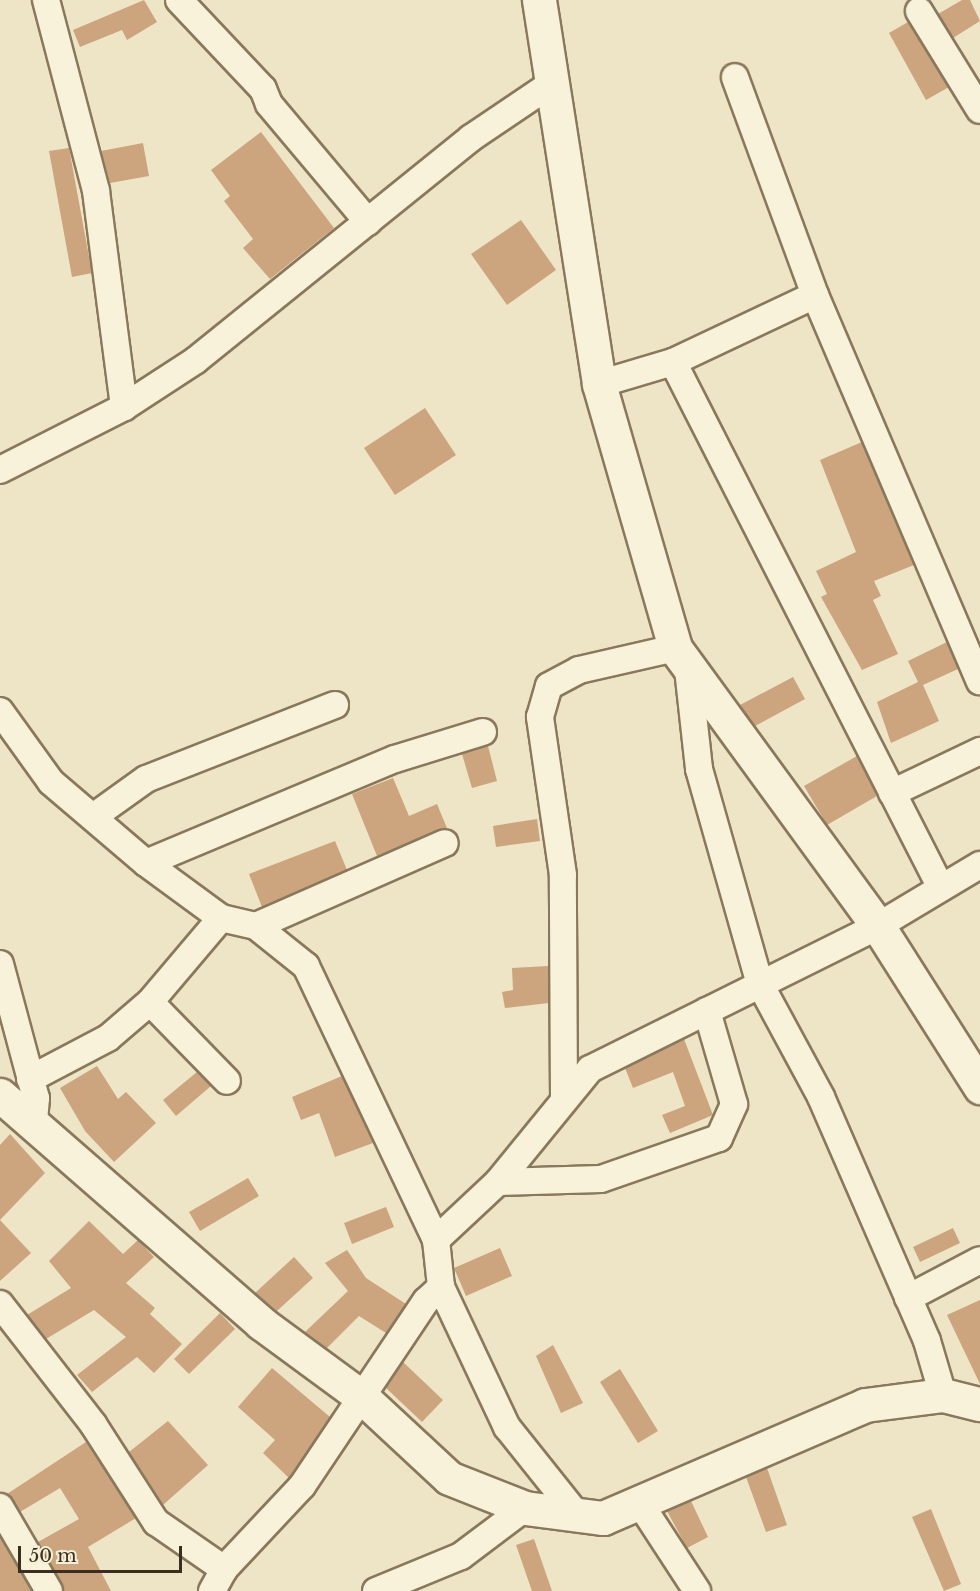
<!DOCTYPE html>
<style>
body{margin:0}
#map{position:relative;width:980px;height:1591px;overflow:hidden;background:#eee5c6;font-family:"Libre Baskerville",serif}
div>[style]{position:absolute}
.building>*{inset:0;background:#cca47d}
.roads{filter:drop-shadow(2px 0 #89785c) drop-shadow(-2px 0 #89785c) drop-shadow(0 2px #89785c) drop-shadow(0 -2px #89785c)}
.minor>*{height:26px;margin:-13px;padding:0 13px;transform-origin:13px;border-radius:13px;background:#f9f2da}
.secondary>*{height:33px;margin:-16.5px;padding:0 16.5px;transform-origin:16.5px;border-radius:16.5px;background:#f9f2da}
span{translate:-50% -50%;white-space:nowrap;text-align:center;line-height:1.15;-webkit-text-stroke:4.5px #f5efd6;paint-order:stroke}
.scale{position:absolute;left:18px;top:1546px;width:164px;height:27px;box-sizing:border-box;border:3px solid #3a2e20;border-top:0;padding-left:8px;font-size:18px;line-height:21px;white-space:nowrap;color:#3a2e20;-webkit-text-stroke:4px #f5efd6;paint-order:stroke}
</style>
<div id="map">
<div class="building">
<i style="clip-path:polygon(144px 0,157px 22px,127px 40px,122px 30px,80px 47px,73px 30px)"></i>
<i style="clip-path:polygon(962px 0,970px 0,980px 21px,953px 38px,938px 14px)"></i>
<i style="clip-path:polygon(908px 22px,949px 87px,926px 100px,889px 33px)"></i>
<i style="clip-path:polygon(261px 132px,334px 228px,270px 279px,243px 248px,253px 239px,224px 201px,230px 196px,211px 170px)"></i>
<i style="clip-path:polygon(143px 143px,149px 176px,110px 183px,101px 151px)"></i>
<i style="clip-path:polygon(69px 148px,92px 273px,72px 277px,49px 151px)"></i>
<i style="clip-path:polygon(521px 220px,556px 270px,507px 305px,471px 254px)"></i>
<i style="clip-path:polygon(425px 408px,456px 455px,395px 495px,364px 448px)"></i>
<i style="clip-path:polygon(862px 442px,914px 565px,874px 581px,881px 596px,873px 600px,898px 654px,862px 670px,821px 597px,827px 594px,816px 571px,856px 552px,820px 460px)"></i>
<i style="clip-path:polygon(947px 642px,958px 669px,923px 685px,939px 721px,891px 743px,877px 702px,918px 682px,908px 661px)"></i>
<i style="clip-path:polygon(793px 677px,805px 699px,755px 726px,740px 705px)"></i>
<i style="clip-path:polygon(488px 746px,497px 781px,472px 788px,462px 754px)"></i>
<i style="clip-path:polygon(857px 756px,877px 796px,827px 825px,804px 786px)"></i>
<i style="clip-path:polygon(393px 778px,409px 816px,437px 804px,447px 828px,377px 856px,352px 794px)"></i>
<i style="clip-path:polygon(537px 819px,540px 841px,496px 847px,493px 826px)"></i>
<i style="clip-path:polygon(335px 841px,347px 870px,262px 907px,249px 874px)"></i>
<i style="clip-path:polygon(548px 966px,549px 1003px,505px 1008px,502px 992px,513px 990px,512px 968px)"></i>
<i style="clip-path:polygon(684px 1039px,713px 1115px,670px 1133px,662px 1115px,685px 1106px,673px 1072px,633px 1088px,625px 1068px)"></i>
<i style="clip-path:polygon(97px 1066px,118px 1099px,126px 1092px,156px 1123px,114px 1162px,85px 1131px,60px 1088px)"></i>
<i style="clip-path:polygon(197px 1072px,211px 1086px,176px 1116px,163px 1100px)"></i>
<i style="clip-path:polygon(342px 1076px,373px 1143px,335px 1157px,319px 1113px,301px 1120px,292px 1097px)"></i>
<i style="clip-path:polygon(10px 1134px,45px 1173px,0 1220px,0 1145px)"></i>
<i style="clip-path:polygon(248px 1178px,259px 1196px,200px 1231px,189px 1212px)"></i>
<i style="clip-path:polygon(386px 1207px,394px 1227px,352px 1244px,344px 1223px)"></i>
<i style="clip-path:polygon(0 1220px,31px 1253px,0 1281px)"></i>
<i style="clip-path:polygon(89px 1221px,123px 1254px,138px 1240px,154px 1257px,126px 1283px,155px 1308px,150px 1314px,182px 1344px,154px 1373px,137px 1357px,92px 1392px,77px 1375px,126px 1337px,94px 1310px,46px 1339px,27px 1315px,71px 1288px,49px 1261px)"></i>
<i style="clip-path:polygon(953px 1228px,960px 1243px,920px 1262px,913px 1247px)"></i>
<i style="clip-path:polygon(500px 1248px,512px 1276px,466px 1296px,454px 1268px)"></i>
<i style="clip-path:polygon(347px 1250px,366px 1278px,406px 1304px,386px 1333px,359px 1316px,327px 1348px,305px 1332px,348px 1291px,325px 1263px)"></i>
<i style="clip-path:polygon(294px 1257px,313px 1278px,277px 1311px,255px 1293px)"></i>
<i style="clip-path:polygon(980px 1300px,980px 1384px,947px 1315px)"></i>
<i style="clip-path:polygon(220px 1313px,235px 1329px,189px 1374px,174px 1359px)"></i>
<i style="clip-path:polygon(553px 1345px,583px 1403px,561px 1413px,536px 1356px)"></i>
<i style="clip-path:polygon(403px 1362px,443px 1400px,422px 1422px,386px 1388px)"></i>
<i style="clip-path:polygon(272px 1368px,330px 1417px,289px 1478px,263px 1453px,275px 1440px,238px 1407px)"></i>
<i style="clip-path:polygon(620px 1369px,658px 1431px,638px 1443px,600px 1382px)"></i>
<i style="clip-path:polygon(168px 1421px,208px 1465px,163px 1505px,129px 1452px)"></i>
<i style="clip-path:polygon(86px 1442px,136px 1518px,88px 1547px,111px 1591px,64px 1591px,38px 1542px,79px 1519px,60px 1488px,20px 1512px,7px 1494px)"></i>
<i style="clip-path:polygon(767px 1468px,787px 1525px,766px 1532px,746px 1477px)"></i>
<i style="clip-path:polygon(691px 1501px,708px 1537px,687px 1548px,667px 1511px)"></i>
<i style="clip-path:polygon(931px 1509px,961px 1584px,944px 1591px,912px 1517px)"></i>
<i style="clip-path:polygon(0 1537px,32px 1591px,0 1591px)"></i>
<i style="clip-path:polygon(534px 1539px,552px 1591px,532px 1591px,516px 1545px)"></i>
</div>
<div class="roads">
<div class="minor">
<i style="left:46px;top:0;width:197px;rotate:75.3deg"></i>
<i style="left:96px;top:191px;width:218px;rotate:82.6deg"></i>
<i style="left:179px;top:0;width:122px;rotate:46.7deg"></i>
<i style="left:263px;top:89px;width:16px;rotate:68deg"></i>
<i style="left:269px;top:104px;width:154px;rotate:50deg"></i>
<i style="left:919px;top:11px;width:116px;rotate:58.4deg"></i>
<i style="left:815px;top:295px;width:420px;rotate:66.9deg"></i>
<i style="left:673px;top:362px;width:590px;rotate:63deg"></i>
<i style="left:599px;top:384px;width:77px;rotate:-16.6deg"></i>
<i style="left:673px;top:362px;width:157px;rotate:-25.3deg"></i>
<i style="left:815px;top:295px;width:232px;rotate:-110.2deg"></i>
<i style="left:0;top:470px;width:139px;rotate:-26.9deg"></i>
<i style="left:124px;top:407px;width:86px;rotate:-33.1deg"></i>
<i style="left:196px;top:360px;width:353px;rotate:-38.9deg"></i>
<i style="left:471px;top:138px;width:100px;rotate:-34deg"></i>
<i style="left:688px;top:669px;width:101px;rotate:83.7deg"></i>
<i style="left:699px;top:769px;width:223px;rotate:74.2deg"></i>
<i style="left:760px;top:984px;width:128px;rotate:61.6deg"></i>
<i style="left:821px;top:1097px;width:266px;rotate:66.5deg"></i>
<i style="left:927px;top:1341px;width:56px;rotate:73.5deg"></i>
<i style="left:0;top:711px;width:87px;rotate:54.3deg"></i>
<i style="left:51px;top:782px;width:125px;rotate:40.5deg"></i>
<i style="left:146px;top:863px;width:93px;rotate:36.3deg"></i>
<i style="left:221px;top:918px;width:36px;rotate:13deg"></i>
<i style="left:256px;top:926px;width:64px;rotate:38.7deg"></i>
<i style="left:306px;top:966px;width:303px;rotate:64.6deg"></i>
<i style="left:436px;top:1240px;width:47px;rotate:83.9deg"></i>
<i style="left:441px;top:1287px;width:155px;rotate:64.8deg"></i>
<i style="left:507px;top:1427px;width:107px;rotate:51.4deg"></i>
<i style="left:892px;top:793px;width:98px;rotate:-25.5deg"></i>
<i style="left:93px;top:817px;width:65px;rotate:-35.6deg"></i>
<i style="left:146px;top:779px;width:203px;rotate:-21.4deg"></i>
<i style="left:146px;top:863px;width:270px;rotate:-22.7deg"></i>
<i style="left:395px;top:759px;width:92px;rotate:-17.1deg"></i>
<i style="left:256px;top:926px;width:206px;rotate:-23.7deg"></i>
<i style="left:0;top:964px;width:139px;rotate:75deg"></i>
<i style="left:36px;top:1098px;width:25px;rotate:95deg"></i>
<i style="left:150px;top:1002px;width:110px;rotate:45.7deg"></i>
<i style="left:30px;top:1079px;width:88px;rotate:-27.7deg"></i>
<i style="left:108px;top:1038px;width:55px;rotate:-40.6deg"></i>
<i style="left:150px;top:1002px;width:110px;rotate:-49.8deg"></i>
<i style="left:564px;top:1100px;width:225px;rotate:-90.3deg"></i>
<i style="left:563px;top:875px;width:160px;rotate:-98.3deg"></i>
<i style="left:540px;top:717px;width:32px;rotate:-74deg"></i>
<i style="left:549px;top:686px;width:34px;rotate:-28deg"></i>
<i style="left:579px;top:670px;width:98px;rotate:-12.9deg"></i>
<i style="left:498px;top:1182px;width:103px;rotate:-1.7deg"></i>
<i style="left:601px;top:1179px;width:125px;rotate:-19.2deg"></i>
<i style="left:719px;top:1138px;width:37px;rotate:-66deg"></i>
<i style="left:734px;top:1104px;width:97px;rotate:-106.2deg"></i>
<i style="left:436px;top:1240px;width:85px;rotate:-43.1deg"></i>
<i style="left:498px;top:1182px;width:146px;rotate:-50.8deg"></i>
<i style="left:590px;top:1069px;width:322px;rotate:-26.4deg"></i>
<i style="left:878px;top:926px;width:119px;rotate:-30.9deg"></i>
<i style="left:908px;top:1298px;width:81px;rotate:-27.8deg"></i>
<i style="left:0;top:1304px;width:152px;rotate:52.2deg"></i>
<i style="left:93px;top:1424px;width:117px;rotate:57.3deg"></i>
<i style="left:156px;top:1522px;width:83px;rotate:34.7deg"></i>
<i style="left:224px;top:1569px;width:114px;rotate:-46.8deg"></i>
<i style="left:302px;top:1486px;width:223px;rotate:-56.2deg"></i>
<i style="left:426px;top:1301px;width:21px;rotate:-43deg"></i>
<i style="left:641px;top:1505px;width:103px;rotate:56.9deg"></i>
<i style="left:0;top:1507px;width:97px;rotate:59.7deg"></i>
<i style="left:212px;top:1591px;width:25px;rotate:-61deg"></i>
<i style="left:376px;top:1591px;width:92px;rotate:-22.4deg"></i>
<i style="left:461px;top:1556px;width:80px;rotate:-36.9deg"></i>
</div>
<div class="secondary">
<i style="left:539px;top:0;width:389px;rotate:81.1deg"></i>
<i style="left:599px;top:384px;width:275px;rotate:73.9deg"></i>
<i style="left:675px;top:648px;width:344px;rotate:53.9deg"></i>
<i style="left:878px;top:926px;width:191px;rotate:57.6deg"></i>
<i style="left:0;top:1095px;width:347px;rotate:41.1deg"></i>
<i style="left:261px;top:1323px;width:127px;rotate:36.3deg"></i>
<i style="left:363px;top:1398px;width:117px;rotate:42.9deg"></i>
<i style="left:449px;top:1478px;width:82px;rotate:21.5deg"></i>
<i style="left:525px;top:1508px;width:79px;rotate:7.3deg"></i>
<i style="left:603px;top:1518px;width:285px;rotate:-23.3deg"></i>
<i style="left:865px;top:1405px;width:79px;rotate:-7.3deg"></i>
<i style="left:943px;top:1395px;width:38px;rotate:14deg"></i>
</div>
</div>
<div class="scale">50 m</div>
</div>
